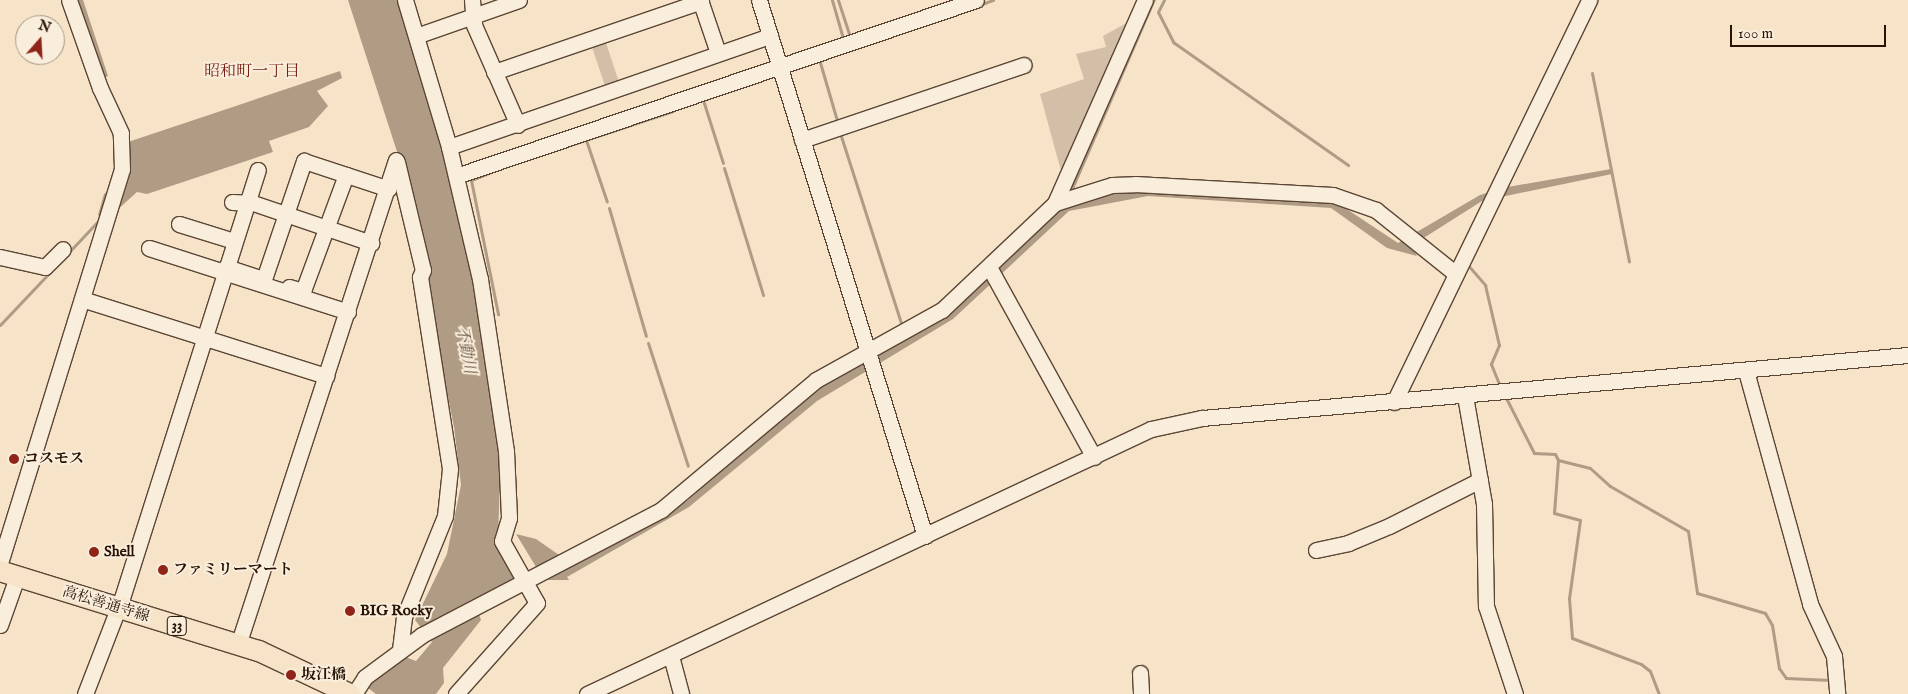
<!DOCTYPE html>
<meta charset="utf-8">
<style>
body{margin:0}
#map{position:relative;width:1908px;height:694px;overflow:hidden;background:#f6e3c8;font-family:"IM FELL English","Noto Serif JP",serif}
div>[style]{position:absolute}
.green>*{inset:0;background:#d3bfa7}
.water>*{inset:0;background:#b09c85}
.stream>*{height:3px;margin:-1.5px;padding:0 1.5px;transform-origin:1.5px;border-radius:1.5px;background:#b09c85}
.roads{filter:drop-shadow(1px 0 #5b4635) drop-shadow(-1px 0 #5b4635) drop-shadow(0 1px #5b4635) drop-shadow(0 -1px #5b4635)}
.minor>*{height:15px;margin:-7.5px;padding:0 7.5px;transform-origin:7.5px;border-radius:7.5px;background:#f9eddb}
.major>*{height:20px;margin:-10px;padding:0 10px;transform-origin:10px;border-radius:10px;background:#f6e3c8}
.dots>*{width:14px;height:14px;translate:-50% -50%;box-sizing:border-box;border:2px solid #f9eddb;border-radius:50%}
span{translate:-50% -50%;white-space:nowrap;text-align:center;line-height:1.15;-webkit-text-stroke:4px #f9eddb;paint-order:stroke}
.shield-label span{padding:1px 4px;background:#f9eddb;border:1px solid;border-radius:4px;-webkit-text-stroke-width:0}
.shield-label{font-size:14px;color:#271204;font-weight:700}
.poi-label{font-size:15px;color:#271204;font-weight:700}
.left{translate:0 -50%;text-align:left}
.street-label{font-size:15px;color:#271204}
.neighbourhood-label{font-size:16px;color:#7a1f14}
.water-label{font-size:16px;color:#65503e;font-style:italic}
.north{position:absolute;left:15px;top:15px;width:50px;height:50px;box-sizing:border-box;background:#f9eddb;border:1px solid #a59585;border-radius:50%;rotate:19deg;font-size:14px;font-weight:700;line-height:20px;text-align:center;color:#271204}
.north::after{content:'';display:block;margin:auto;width:18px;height:22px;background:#8f2418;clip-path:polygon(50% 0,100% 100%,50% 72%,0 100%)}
.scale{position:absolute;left:1730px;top:25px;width:156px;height:22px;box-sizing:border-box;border:2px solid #271204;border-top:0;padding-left:6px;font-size:15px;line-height:18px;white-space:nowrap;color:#271204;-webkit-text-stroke:4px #f9eddb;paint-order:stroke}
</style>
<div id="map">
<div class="green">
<i style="clip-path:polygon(1130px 21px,1061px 171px,1040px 94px,1084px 79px,1076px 54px,1106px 47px,1103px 36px)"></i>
<i style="clip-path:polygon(605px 40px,620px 85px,606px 89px,591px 44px)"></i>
</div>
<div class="water">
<i style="clip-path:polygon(75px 0,83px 0,108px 76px,102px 79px)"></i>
<i style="clip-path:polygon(348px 0,399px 0,468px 243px,501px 448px,498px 539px,516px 583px,475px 603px,481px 620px,443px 668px,444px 683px,436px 694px,376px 694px,368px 688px,375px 675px,403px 656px,416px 661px,432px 642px,415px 620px,447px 554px,461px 485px,454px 427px,401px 164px)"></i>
<i style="clip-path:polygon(1148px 0,1156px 0,1068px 203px,1129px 188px,1336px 202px,1398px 243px,1480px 195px,1502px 188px,1611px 169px,1612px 174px,1482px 201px,1411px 246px,1417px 256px,1387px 248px,1331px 208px,1148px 196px,1069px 211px,953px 319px,817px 401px,689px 507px,567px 577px,569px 580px,544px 580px,516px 534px,536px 539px,572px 564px,687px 501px,807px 396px,950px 311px,1055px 211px)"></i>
<i style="clip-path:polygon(340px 71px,342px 78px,317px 91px,328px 106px,309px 127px,269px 141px,273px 152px,147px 194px,137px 192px,105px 221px,98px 215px,104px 194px,113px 187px,128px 142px)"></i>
</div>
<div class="stream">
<i style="left:832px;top:0;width:40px;rotate:74deg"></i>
<i style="left:838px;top:0;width:40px;rotate:72deg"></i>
<i style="left:1164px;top:0;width:13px;rotate:117deg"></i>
<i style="left:1158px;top:12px;width:34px;rotate:63deg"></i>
<i style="left:1173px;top:42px;width:214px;rotate:35.1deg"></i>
<i style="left:979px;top:5px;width:15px;rotate:-20deg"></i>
<i style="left:819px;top:59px;width:68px;rotate:73.7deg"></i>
<i style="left:1592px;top:73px;width:192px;rotate:78.9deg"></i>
<i style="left:707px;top:99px;width:4px;rotate:166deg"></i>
<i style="left:703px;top:100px;width:66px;rotate:72.4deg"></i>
<i style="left:840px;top:133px;width:203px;rotate:72.2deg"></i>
<i style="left:586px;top:140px;width:65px;rotate:71.3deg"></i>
<i style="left:558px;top:149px;width:121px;rotate:-18.3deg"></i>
<i style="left:724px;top:168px;width:133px;rotate:72.9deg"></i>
<i style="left:491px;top:172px;width:22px;rotate:158deg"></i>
<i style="left:471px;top:180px;width:137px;rotate:78.6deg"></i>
<i style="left:609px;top:208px;width:133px;rotate:73.9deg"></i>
<i style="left:69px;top:252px;width:47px;rotate:-46.7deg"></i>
<i style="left:1467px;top:264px;width:28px;rotate:49deg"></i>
<i style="left:1485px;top:285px;width:62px;rotate:76.9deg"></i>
<i style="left:1499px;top:345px;width:21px;rotate:113deg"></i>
<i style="left:1491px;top:364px;width:24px;rotate:68deg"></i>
<i style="left:0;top:325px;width:74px;rotate:-46.6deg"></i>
<i style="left:648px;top:343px;width:129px;rotate:72deg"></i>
<i style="left:1505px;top:396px;width:64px;rotate:63deg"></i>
<i style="left:1534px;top:453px;width:21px;rotate:3deg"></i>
<i style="left:1555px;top:454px;width:7px;rotate:63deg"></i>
<i style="left:1558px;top:460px;width:33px;rotate:14deg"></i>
<i style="left:1590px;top:468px;width:27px;rotate:42deg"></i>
<i style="left:1610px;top:486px;width:90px;rotate:30deg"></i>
<i style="left:1688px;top:531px;width:63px;rotate:81.7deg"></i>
<i style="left:1697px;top:593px;width:71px;rotate:16.4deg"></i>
<i style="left:1765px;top:613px;width:14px;rotate:60deg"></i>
<i style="left:1772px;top:625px;width:44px;rotate:80.8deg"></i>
<i style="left:1779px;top:668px;width:12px;rotate:55deg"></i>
<i style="left:1786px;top:678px;width:45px;rotate:2.5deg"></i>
<i style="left:1558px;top:460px;width:53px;rotate:94.3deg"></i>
<i style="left:1554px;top:513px;width:27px;rotate:15deg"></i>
<i style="left:1580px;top:520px;width:79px;rotate:98deg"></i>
<i style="left:1569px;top:598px;width:40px;rotate:85.7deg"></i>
<i style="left:1572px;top:638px;width:74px;rotate:20.6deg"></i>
<i style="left:1641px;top:664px;width:11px;rotate:38deg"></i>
<i style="left:1650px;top:671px;width:25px;rotate:69deg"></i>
</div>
<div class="roads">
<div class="minor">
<i style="left:405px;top:0;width:153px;rotate:73.3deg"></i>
<i style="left:449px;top:147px;width:136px;rotate:76.8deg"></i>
<i style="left:480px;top:279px;width:174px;rotate:81.4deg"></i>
<i style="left:506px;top:451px;width:67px;rotate:87.4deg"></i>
<i style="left:509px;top:518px;width:24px;rotate:107deg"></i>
<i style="left:502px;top:541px;width:71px;rotate:60.6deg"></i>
<i style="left:537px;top:603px;width:122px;rotate:131.7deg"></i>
<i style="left:472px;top:0;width:25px;rotate:85deg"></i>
<i style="left:474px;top:25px;width:109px;rotate:66.3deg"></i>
<i style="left:700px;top:0;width:56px;rotate:71.2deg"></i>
<i style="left:759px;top:0;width:561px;rotate:72.79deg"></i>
<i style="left:416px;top:36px;width:109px;rotate:-19.3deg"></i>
<i style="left:494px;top:72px;width:219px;rotate:-18.9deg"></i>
<i style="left:802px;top:140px;width:234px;rotate:-18.7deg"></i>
<i style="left:449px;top:147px;width:340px;rotate:-19.1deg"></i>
<i style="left:397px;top:162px;width:111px;rotate:76.5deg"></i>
<i style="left:423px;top:270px;width:8px;rotate:113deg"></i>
<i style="left:420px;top:277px;width:194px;rotate:81.1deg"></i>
<i style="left:450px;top:469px;width:47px;rotate:96.1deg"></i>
<i style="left:445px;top:516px;width:109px;rotate:112.1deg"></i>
<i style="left:404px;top:617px;width:33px;rotate:97deg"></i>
<i style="left:456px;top:176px;width:549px;rotate:-18.7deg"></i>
<i style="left:232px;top:202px;width:21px;rotate:3deg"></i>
<i style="left:253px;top:203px;width:125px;rotate:18.7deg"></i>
<i style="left:1055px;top:203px;width:60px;rotate:-17.5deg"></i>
<i style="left:1112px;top:185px;width:23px;rotate:-2deg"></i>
<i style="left:1135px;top:184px;width:198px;rotate:3.2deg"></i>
<i style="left:1333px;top:195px;width:46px;rotate:19.2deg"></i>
<i style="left:1376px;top:210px;width:102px;rotate:38.7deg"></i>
<i style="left:179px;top:224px;width:58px;rotate:17.2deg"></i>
<i style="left:149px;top:248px;width:209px;rotate:17.8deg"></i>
<i style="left:0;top:257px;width:46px;rotate:12.5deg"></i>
<i style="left:45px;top:267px;width:25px;rotate:-45deg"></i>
<i style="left:226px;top:267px;width:40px;rotate:18deg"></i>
<i style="left:264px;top:279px;width:125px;rotate:-71.3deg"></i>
<i style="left:304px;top:161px;width:89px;rotate:18.2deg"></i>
<i style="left:989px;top:267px;width:217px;rotate:61.1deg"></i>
<i style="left:289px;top:287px;width:15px;rotate:16deg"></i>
<i style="left:303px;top:291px;width:124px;rotate:-69.7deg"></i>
<i style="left:85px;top:300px;width:253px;rotate:17.5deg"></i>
<i style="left:1746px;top:371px;width:242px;rotate:74.6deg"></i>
<i style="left:1810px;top:604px;width:57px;rotate:65.2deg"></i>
<i style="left:1834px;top:656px;width:38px;rotate:85deg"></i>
<i style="left:1465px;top:396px;width:110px;rotate:80deg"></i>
<i style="left:1484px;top:504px;width:102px;rotate:88.9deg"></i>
<i style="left:1486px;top:606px;width:93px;rotate:71.8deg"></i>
<i style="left:1394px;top:402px;width:447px;rotate:-64.1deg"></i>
<i style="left:1316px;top:550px;width:33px;rotate:-12deg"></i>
<i style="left:1348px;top:543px;width:44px;rotate:-22.5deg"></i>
<i style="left:1389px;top:526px;width:102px;rotate:-26.8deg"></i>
<i style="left:0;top:563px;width:412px;rotate:-72.8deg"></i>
<i style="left:122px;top:169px;width:36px;rotate:-92deg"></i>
<i style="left:121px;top:133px;width:50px;rotate:-115deg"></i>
<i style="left:100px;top:88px;width:93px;rotate:-109.4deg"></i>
<i style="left:0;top:625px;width:51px;rotate:-70.5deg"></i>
<i style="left:238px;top:645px;width:510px;rotate:-71.96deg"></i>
<i style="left:671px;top:656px;width:39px;rotate:75deg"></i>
<i style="left:1140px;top:673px;width:21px;rotate:87deg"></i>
<i style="left:85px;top:694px;width:103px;rotate:-68.9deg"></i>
<i style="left:122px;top:598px;width:449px;rotate:-72.4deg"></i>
<i style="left:354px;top:694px;width:20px;rotate:-57deg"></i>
<i style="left:365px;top:677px;width:71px;rotate:-36.4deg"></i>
<i style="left:422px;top:635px;width:270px;rotate:-27.6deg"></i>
<i style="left:661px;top:510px;width:202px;rotate:-40deg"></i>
<i style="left:816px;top:380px;width:144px;rotate:-29.1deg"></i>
<i style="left:942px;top:310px;width:156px;rotate:-43.4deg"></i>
<i style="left:1055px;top:203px;width:222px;rotate:-66.1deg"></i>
<i style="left:587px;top:694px;width:623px;rotate:-25.17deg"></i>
<i style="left:1151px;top:429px;width:52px;rotate:-12.2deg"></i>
<i style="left:1202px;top:418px;width:709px;rotate:-5.1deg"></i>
</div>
<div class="major">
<i style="left:0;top:571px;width:271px;rotate:17.2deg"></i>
<i style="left:259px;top:651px;width:101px;rotate:25.3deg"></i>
</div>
</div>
<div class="dots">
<i style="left:14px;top:459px;background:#8f2418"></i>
<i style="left:94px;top:552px;background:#8f2418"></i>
<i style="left:163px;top:570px;background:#8f2418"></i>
<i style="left:350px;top:611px;background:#8f2418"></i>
<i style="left:291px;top:675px;background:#8f2418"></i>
</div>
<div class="shield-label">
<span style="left:177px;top:626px">33</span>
</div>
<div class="poi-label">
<span class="left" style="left:24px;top:459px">コスモス</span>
<span class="left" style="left:104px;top:552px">Shell</span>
<span class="left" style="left:173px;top:570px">ファミリーマート</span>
<span class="left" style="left:360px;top:611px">BIG Rocky</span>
<span class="left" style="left:301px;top:675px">坂江橋</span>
</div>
<div class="street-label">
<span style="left:106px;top:604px;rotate:17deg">高松善通寺線</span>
</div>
<div class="neighbourhood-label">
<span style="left:252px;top:72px">昭和町一丁目</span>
</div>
<div class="water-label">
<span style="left:465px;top:350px;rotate:80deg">不動川</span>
</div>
<div class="north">N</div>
<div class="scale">100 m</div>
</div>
